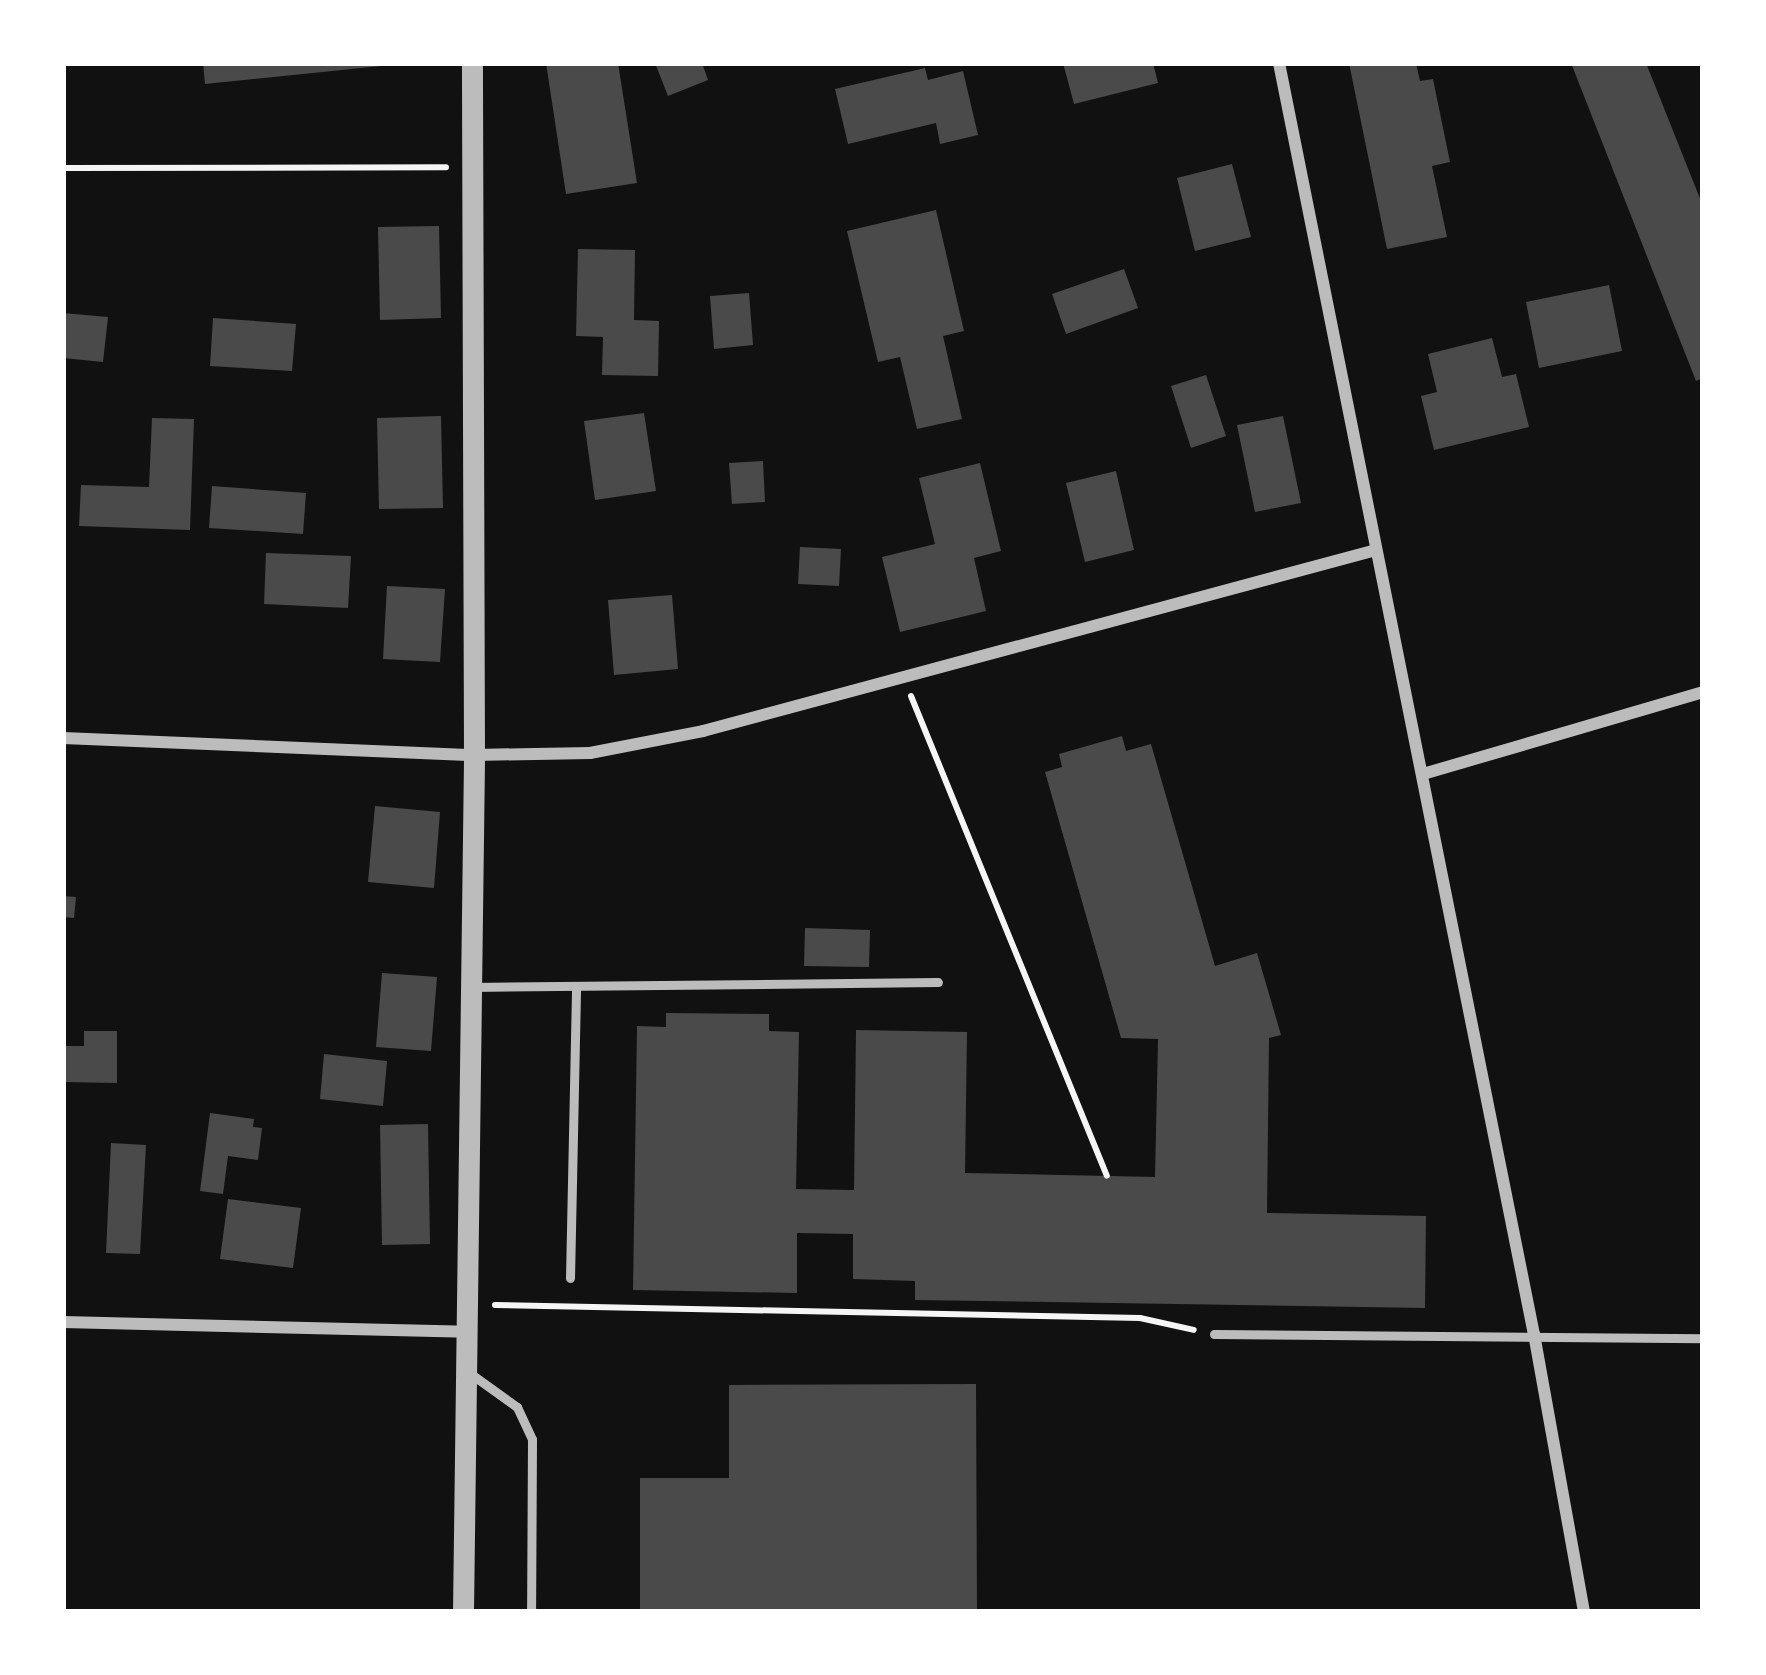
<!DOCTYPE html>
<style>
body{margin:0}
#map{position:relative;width:1766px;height:1675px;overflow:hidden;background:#111;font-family:Bitter,serif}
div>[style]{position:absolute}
.building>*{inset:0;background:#4a4a4a}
.path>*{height:6px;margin:-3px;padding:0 3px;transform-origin:3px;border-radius:3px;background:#f5f5f5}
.service>*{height:9px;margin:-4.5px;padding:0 4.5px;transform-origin:4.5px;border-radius:4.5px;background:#bcbcbc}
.minor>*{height:12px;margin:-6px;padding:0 6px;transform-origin:6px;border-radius:6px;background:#bcbcbc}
.tertiary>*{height:21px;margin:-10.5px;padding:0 10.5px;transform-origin:10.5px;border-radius:10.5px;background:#bcbcbc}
span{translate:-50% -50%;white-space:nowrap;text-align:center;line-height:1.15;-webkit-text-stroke:10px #fff;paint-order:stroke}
.frame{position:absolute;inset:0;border:66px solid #fff;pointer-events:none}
</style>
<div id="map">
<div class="building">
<i style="clip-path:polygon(203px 63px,381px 63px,381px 66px,205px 84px)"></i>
<i style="clip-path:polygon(546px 63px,618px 63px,637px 183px,566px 194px)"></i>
<i style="clip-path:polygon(655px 63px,702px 63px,708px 80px,668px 96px)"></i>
<i style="clip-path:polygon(1063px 63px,1153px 63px,1158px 83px,1074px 104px)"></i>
<i style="clip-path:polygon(1349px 63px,1416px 63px,1420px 81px,1433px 79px,1450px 162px,1432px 166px,1447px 237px,1387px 249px)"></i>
<i style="clip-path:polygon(1571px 63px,1646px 63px,1703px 206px,1703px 378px,1696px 381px)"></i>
<i style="clip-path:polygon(925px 68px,928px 80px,963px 71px,978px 135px,940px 144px,936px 123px,848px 144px,835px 89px)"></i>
<i style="clip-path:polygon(1232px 164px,1251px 237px,1195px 251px,1177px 178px)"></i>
<i style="clip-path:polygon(936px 210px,964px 331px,943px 336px,962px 419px,917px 429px,900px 357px,878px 362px,847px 231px)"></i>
<i style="clip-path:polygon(439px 226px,441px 318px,380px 320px,378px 227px)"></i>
<i style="clip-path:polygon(578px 249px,635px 250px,634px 320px,659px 321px,658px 376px,602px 375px,603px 337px,576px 336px)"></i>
<i style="clip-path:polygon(1124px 269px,1138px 308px,1066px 334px,1052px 294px)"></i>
<i style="clip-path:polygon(1609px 285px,1622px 351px,1539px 368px,1526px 302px)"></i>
<i style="clip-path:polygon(749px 293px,753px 345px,714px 349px,710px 296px)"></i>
<i style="clip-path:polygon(63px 313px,108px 317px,103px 362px,63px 358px)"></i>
<i style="clip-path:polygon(213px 318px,296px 324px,292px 371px,210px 366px)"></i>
<i style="clip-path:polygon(1492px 338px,1502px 377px,1516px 374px,1529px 427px,1434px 450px,1421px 396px,1437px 392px,1428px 354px)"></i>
<i style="clip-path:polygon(1206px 375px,1226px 436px,1191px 448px,1171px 386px)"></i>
<i style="clip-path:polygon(644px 413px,656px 491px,595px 500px,584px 421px)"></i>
<i style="clip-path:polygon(441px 416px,443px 508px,379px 509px,377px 418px)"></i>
<i style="clip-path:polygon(1283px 416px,1301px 503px,1255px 512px,1237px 425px)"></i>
<i style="clip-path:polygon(152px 418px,194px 419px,190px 530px,79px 526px,81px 485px,149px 487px)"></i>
<i style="clip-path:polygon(763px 461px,765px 502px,732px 504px,729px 463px)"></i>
<i style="clip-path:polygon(980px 463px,1001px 551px,974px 558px,986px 611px,900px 632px,882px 557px,935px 544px,919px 478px)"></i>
<i style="clip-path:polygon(1116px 471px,1134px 550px,1085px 562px,1066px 483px)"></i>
<i style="clip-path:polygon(212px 486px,306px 493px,303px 534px,209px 528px)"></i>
<i style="clip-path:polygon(800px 547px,841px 549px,839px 586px,798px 584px)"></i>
<i style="clip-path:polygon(266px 553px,351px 556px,348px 608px,264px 604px)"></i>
<i style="clip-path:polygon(387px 586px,445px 589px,440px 662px,383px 659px)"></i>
<i style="clip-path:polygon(672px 595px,678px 669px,614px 675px,608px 600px)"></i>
<i style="clip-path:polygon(1122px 736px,1126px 751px,1151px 744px,1215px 966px,1257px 953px,1281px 1035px,1269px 1038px,1267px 1213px,1426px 1216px,1425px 1308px,915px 1300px,915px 1281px,853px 1279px,853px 1234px,797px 1233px,797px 1293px,633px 1290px,637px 1026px,666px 1027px,666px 1013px,769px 1014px,769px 1031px,799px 1032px,796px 1189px,854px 1190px,856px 1030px,967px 1032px,965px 1173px,1155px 1177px,1158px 1039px,1121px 1038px,1045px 772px,1062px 767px,1059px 754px)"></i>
<i style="clip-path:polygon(375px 806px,440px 812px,434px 888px,368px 882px)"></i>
<i style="clip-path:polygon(63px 896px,76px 897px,74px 918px,63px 917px)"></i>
<i style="clip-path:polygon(805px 928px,870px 930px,869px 967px,804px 966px)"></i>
<i style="clip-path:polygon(382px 973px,437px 977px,431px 1051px,376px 1047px)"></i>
<i style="clip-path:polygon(84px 1031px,117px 1031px,117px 1083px,63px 1082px,63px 1046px,84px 1046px)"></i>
<i style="clip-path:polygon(324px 1054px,387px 1061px,383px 1106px,320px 1099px)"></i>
<i style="clip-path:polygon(210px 1113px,254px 1119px,253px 1127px,262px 1128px,258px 1160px,228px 1156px,223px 1194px,200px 1191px)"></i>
<i style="clip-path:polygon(428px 1124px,430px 1244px,382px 1245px,380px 1125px)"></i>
<i style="clip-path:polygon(111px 1143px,146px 1145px,140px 1254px,106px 1253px)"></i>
<i style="clip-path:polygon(228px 1199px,301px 1208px,293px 1268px,220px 1259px)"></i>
<i style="clip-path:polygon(976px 1384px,977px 1612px,640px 1612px,640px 1478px,729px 1478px,729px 1385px)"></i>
</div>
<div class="path">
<i style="left:63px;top:168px;width:383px;rotate:-0.1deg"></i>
<i style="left:911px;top:696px;width:518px;rotate:67.79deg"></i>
<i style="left:495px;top:1305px;width:645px;rotate:1.15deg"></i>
<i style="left:1140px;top:1318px;width:55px;rotate:12.5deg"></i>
</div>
<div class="service">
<i style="left:471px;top:987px;width:467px;rotate:-0.6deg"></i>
<i style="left:570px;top:1278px;width:292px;rotate:-88.8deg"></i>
<i style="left:1214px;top:1334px;width:489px;rotate:0.5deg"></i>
<i style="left:471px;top:1374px;width:57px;rotate:35.7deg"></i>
<i style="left:517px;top:1407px;width:35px;rotate:65deg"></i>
<i style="left:532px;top:1439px;width:173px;rotate:90.3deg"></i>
</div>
<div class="minor">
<i style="left:1279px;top:63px;width:1296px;rotate:78.66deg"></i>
<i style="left:1534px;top:1334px;width:282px;rotate:79.8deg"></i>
<i style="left:63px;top:738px;width:411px;rotate:2.4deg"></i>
<i style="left:474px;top:755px;width:116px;rotate:-1deg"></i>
<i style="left:590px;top:753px;width:115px;rotate:-11deg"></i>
<i style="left:703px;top:731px;width:697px;rotate:-15.05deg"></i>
<i style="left:1423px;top:774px;width:292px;rotate:-16.3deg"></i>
<i style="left:63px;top:1322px;width:404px;rotate:1.4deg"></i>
</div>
<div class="tertiary">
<i style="left:463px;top:1612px;width:857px;rotate:-89.26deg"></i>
<i style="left:474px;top:755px;width:692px;rotate:-90.17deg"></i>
</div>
<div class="frame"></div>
</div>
